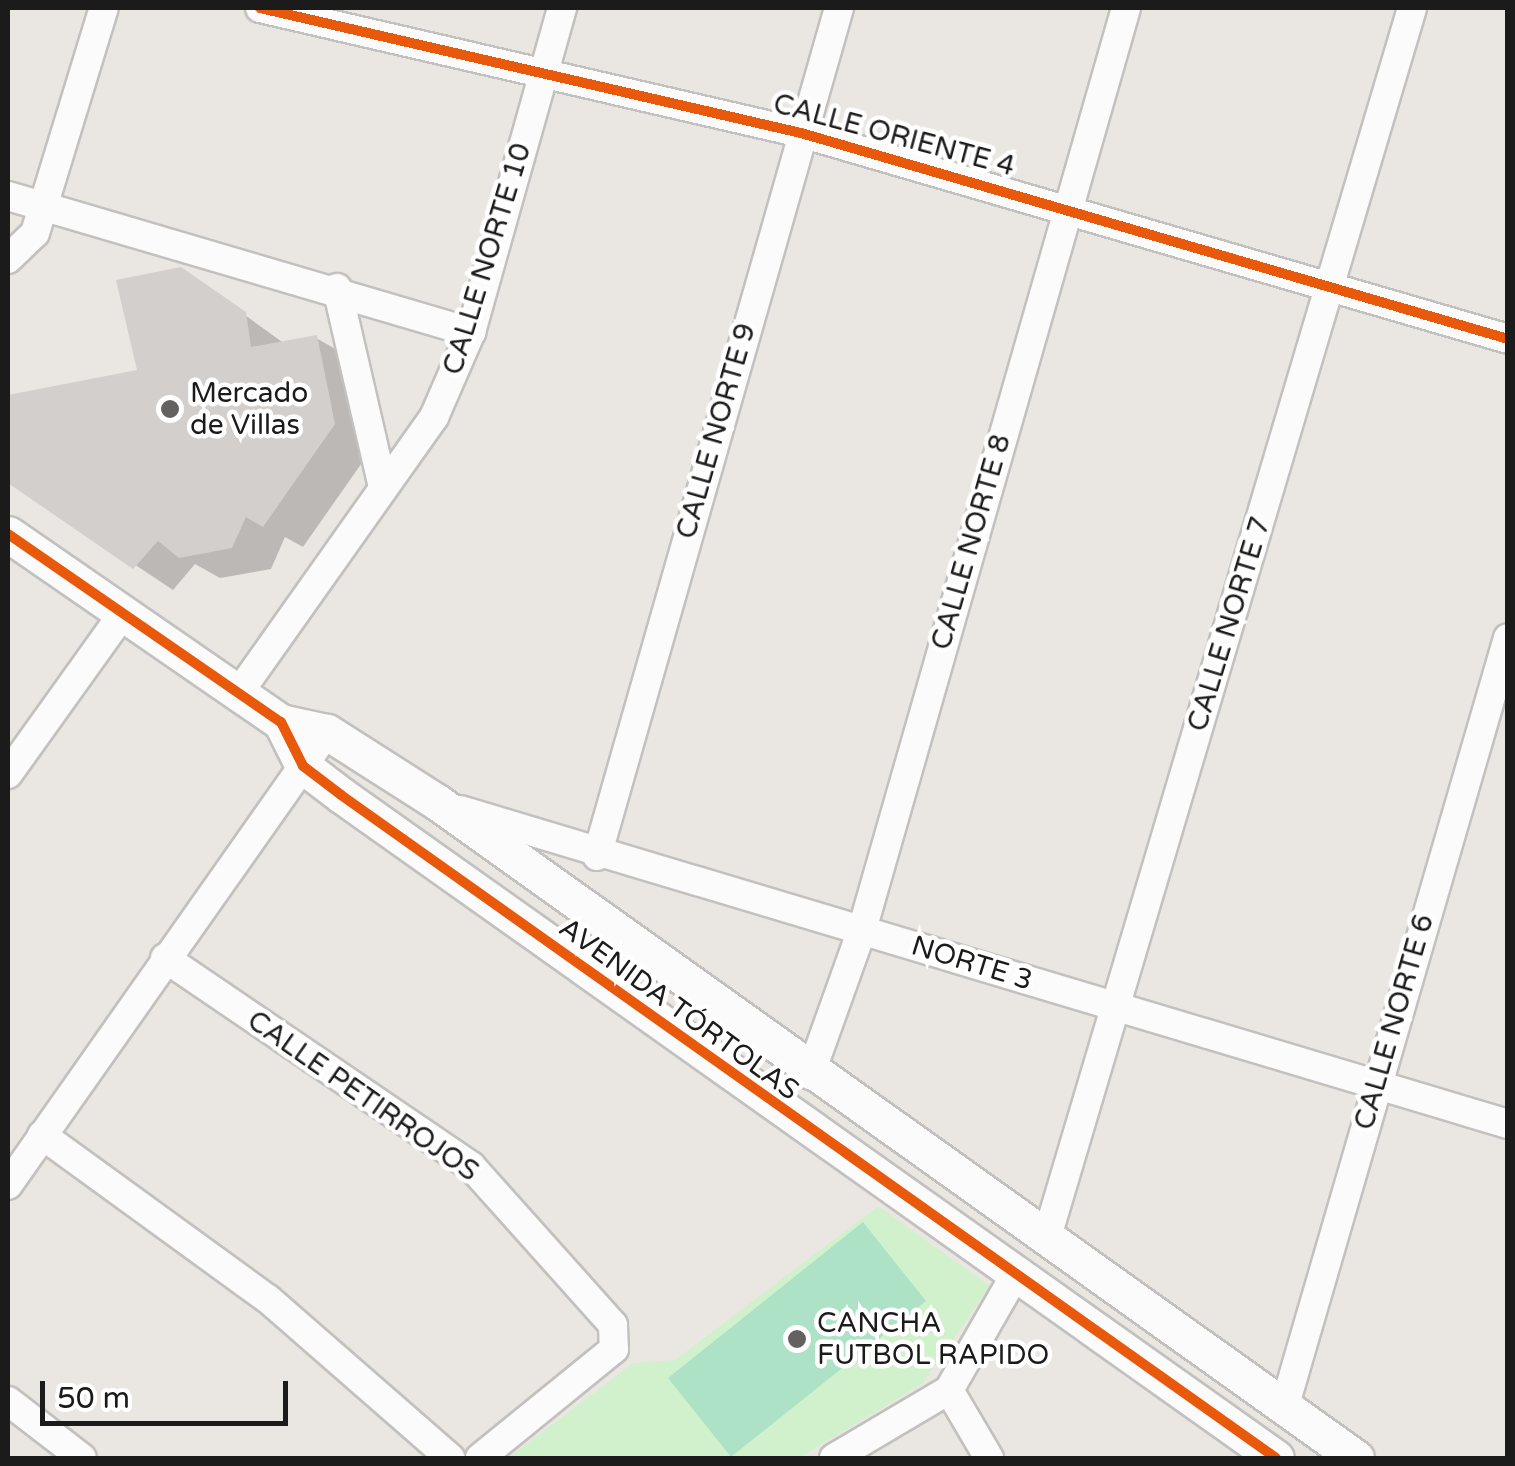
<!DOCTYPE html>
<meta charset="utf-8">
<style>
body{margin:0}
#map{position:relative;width:1515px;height:1466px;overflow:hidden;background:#eae7e3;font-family:"Varela Round",sans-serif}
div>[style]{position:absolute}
.park>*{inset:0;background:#d1f1cd}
.pitch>*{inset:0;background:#aee2c6}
.shadow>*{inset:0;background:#0003}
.building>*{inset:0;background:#d2cfcc}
.roads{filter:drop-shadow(2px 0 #c2c1bf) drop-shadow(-2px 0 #c2c1bf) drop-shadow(0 2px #c2c1bf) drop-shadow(0 -2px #c2c1bf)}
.minor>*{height:28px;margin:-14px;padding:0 14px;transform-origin:14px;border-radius:14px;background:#fcfbfb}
.tertiary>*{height:35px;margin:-17.5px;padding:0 17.5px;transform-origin:17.5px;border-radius:17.5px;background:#fcfbfb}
.cycleway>*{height:10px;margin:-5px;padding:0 5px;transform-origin:5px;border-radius:5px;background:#e8590c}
.dots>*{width:28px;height:28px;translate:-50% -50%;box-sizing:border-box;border:5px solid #fff;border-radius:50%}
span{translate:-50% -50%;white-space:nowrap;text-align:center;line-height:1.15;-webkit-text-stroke:9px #fff;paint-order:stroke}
.street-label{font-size:28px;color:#1b1b1b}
.poi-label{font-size:28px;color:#1b1b1b}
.left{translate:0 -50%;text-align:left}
.frame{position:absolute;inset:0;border:10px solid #1b1b1b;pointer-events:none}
.scale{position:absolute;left:40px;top:1381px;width:248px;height:45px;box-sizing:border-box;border:5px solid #1b1b1b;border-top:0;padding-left:12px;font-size:30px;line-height:35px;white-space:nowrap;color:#1b1b1b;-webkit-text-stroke:8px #fff;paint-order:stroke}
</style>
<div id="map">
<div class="park">
<i style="clip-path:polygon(878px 1206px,990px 1286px,923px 1383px,799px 1458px,508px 1458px,633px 1363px,675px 1360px)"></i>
</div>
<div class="pitch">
<i style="clip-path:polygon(863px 1222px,926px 1301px,731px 1457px,668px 1378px)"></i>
</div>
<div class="shadow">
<i style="clip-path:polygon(181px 269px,285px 344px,316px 338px,355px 360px,373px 447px,303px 547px,285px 537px,271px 569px,220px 578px,195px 564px,173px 590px,8px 480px,8px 397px,140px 372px)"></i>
</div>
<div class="building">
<i style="clip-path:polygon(181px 267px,246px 312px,251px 347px,317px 335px,335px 424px,263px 527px,246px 517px,232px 548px,179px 558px,158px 541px,133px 569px,8px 483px,8px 395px,137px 370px,116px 280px)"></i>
</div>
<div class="roads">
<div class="minor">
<i style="left:260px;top:8px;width:555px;rotate:13.01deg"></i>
<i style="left:801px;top:133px;width:736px;rotate:16.24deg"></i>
<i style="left:8px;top:196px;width:483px;rotate:16.4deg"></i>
<i style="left:8px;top:259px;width:37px;rotate:-44deg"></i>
<i style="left:35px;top:233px;width:235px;rotate:-73deg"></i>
<i style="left:337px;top:288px;width:205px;rotate:77deg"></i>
<i style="left:240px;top:691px;width:336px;rotate:-54.7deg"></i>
<i style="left:434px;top:417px;width:93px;rotate:-66.5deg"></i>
<i style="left:471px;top:332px;width:337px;rotate:-74.3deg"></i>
<i style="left:8px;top:774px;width:199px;rotate:-54.4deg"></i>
<i style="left:460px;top:810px;width:1094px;rotate:16.68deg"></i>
<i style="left:597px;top:856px;width:882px;rotate:-74.07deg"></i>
<i style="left:165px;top:958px;width:370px;rotate:34.2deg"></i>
<i style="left:471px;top:1166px;width:213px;rotate:48.2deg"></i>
<i style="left:613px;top:1325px;width:24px;rotate:88deg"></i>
<i style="left:614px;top:1349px;width:173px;rotate:140.9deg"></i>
<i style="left:810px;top:1075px;width:154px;rotate:-70.3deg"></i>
<i style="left:862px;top:930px;width:959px;rotate:-74.02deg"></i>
<i style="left:42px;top:1135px;width:279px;rotate:36deg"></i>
<i style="left:268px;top:1299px;width:242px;rotate:41.1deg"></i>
<i style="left:8px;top:1185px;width:554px;rotate:-54.85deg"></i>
<i style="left:1046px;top:1240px;width:1285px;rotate:-73.45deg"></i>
<i style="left:949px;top:1390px;width:79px;rotate:59.5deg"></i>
<i style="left:8px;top:1401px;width:93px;rotate:37.6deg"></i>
<i style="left:1284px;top:1408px;width:802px;rotate:-73.78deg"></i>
<i style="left:834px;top:1458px;width:134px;rotate:-30.6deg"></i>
<i style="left:949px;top:1390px;width:130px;rotate:-60.1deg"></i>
</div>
<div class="tertiary">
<i style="left:8px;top:534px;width:331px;rotate:34.6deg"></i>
<i style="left:281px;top:722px;width:49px;rotate:63.4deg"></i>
<i style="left:303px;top:766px;width:48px;rotate:37.3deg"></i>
<i style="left:341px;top:795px;width:1146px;rotate:35.34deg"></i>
<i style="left:281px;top:722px;width:47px;rotate:12.3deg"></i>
<i style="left:327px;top:732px;width:130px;rotate:32.5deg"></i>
<i style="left:437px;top:802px;width:1129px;rotate:35.52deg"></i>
</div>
</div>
<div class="cycleway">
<i style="left:260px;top:8px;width:555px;rotate:13.01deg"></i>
<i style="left:801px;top:133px;width:736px;rotate:16.24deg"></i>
<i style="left:8px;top:534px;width:331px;rotate:34.6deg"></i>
<i style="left:281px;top:722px;width:49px;rotate:63.4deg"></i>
<i style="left:303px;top:766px;width:48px;rotate:37.3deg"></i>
<i style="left:341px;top:795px;width:1146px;rotate:35.34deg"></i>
</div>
<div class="dots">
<i style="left:170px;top:409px;background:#636261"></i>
<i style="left:797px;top:1339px;background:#636261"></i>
</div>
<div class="street-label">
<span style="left:894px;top:135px;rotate:15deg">CALLE ORIENTE 4</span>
<span style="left:487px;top:259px;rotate:-73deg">CALLE NORTE 10</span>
<span style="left:716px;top:431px;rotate:-74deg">CALLE NORTE 9</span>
<span style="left:971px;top:542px;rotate:-74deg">CALLE NORTE 8</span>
<span style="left:1229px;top:624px;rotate:-73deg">CALLE NORTE 7</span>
<span style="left:972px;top:963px;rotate:17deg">NORTE 3</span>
<span style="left:679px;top:1009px;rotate:36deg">AVENIDA TÓRTOLAS</span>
<span style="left:1394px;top:1022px;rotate:-74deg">CALLE NORTE 6</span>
<span style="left:363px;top:1096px;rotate:35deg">CALLE PETIRROJOS</span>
</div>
<div class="poi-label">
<span class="left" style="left:190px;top:409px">Mercado<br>de Villas</span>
<span class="left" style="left:817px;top:1339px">CANCHA<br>FUTBOL RAPIDO</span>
</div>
<div class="frame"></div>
<div class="scale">50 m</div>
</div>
